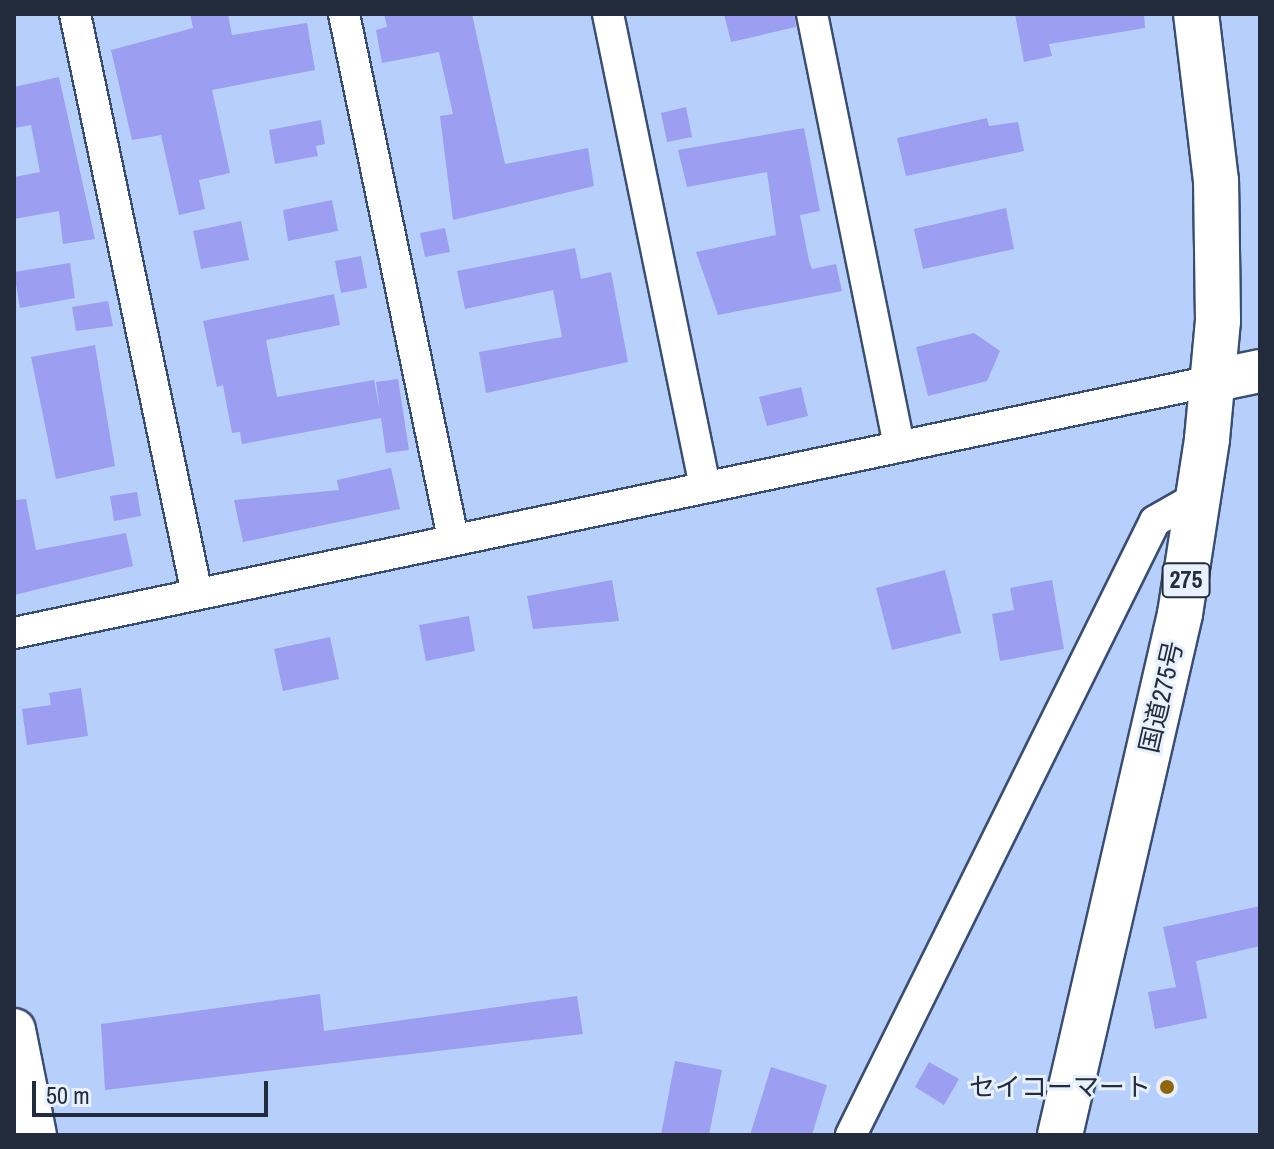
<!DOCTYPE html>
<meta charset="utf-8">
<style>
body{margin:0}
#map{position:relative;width:1274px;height:1149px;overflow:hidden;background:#b7d0fb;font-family:"Archivo Narrow","Noto Sans JP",sans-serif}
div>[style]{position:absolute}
.building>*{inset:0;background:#9c9ef1}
.roads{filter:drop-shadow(2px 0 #3a4e72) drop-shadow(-2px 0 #3a4e72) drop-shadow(0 2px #3a4e72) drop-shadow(0 -2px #3a4e72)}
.street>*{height:30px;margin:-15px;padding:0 15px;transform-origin:15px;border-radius:15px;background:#fff}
.secondary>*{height:42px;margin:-21px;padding:0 21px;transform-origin:21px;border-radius:21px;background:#fff}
.highway>*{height:44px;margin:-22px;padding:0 22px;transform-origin:22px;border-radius:22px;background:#fff}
.dots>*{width:22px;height:22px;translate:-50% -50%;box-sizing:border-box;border:4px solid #e8f0fd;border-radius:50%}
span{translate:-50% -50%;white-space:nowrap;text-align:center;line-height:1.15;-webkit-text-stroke:6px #e8f0fd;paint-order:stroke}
.shield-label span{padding:2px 6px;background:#e8f0fd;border:2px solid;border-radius:6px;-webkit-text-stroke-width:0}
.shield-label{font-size:24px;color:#232c3c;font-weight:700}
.street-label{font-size:26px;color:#232c3c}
.poi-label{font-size:26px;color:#232c3c}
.right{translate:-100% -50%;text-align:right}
.frame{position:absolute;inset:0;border:16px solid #232c3c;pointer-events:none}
.scale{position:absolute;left:32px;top:1081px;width:236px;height:36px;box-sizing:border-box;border:4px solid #232c3c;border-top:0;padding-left:10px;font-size:24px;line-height:28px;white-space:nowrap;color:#232c3c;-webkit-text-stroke:6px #e8f0fd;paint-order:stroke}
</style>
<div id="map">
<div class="building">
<i style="clip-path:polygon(190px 14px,228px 14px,232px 35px,307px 23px,315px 70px,212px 90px,230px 173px,199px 180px,205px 209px,179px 215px,161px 135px,132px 140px,111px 50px,193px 28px)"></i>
<i style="clip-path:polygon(384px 14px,472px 14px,505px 164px,588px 148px,594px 186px,453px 220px,440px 116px,453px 114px,439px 52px,382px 63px,376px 30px,387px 27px)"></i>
<i style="clip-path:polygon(724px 14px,794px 14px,796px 27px,731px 42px)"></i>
<i style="clip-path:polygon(1015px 14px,1144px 14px,1145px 28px,1049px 44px,1052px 56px,1024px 62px)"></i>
<i style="clip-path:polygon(59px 77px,95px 239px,63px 244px,59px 211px,14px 219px,14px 177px,40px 172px,31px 125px,14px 128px,14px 87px)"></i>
<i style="clip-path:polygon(686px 107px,692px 137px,667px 142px,661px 113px)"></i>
<i style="clip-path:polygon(987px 118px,989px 126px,1018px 122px,1024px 151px,906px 176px,897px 138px)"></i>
<i style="clip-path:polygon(321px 120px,325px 144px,316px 146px,318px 156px,275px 164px,269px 130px)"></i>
<i style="clip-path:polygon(804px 128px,820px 211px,800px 215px,809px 261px,812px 269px,836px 264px,842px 291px,718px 315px,696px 252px,776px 235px,767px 172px,687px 187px,678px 150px)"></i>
<i style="clip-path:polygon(332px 200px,338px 231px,288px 241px,283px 210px)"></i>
<i style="clip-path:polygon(1006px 208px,1014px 249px,923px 269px,914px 229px)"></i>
<i style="clip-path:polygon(241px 221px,249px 260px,201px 269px,193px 231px)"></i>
<i style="clip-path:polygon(445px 228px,450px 252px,425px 257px,420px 233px)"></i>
<i style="clip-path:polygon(575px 248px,581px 279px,611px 272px,628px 362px,486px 393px,479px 352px,562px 337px,553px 290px,465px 309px,457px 271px)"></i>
<i style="clip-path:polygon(361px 256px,367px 288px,341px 293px,335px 261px)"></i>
<i style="clip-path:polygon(70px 263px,75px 298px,20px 308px,14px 272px)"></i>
<i style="clip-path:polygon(334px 294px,340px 325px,266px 340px,277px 397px,374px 380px,380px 411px,376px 382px,398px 379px,409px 450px,386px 453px,381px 418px,242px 444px,240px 432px,232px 433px,223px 385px,217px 387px,203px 321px)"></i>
<i style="clip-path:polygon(108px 301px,113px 326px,76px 331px,72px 307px)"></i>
<i style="clip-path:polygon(974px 333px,1000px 351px,987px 381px,928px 396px,916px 347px)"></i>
<i style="clip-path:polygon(95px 345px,115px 466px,56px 479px,31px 357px)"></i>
<i style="clip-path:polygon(801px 387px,808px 416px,767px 426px,759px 397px)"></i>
<i style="clip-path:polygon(391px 468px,400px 509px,243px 542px,234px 500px,339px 490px,337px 480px)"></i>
<i style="clip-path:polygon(137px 492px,141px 516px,114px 521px,110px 496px)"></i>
<i style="clip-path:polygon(26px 499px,36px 550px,126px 533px,133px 566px,14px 595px,14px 500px)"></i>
<i style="clip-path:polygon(945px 570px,961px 633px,892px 650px,876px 588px)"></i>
<i style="clip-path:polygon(612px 580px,619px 621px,533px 629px,527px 596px)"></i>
<i style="clip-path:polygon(1052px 580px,1064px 649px,1000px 661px,992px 614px,1014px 610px,1010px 588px)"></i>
<i style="clip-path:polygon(469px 616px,475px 651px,426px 661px,419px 625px)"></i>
<i style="clip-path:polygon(330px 637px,339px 679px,283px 691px,274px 649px)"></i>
<i style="clip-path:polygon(81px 688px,88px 736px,27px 745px,22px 709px,51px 705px,49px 693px)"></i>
<i style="clip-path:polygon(1260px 906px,1260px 946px,1196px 961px,1207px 1018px,1155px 1029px,1148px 992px,1176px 987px,1163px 927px)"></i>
<i style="clip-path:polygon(320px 994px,324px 1031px,577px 996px,583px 1034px,105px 1090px,101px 1024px)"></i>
<i style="clip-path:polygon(675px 1061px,722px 1070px,709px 1135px,661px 1135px)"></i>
<i style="clip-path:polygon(929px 1062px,959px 1079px,944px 1105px,915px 1087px)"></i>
<i style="clip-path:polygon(771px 1067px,827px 1085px,812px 1135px,750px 1135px)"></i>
</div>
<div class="roads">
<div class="street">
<i style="left:75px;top:14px;width:593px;rotate:78.12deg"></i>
<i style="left:344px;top:14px;width:535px;rotate:78.25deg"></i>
<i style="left:608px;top:14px;width:481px;rotate:78.4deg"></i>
<i style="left:812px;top:14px;width:440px;rotate:78.6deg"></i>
<i style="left:14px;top:633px;width:1224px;rotate:-11.88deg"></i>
<i style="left:851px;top:1135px;width:685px;rotate:-63.66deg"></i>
<i style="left:1155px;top:521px;width:51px;rotate:-29.6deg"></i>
</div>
<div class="secondary">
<i style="left:1212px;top:381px;width:49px;rotate:-11.8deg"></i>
<i style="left:14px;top:1030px;width:107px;rotate:78.7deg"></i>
</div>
<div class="highway">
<i style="left:1060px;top:1135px;width:535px;rotate:-77.03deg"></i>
<i style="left:1180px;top:614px;width:177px;rotate:-81.2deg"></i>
<i style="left:1207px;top:439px;width:119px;rotate:-84.7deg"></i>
<i style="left:1218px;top:321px;width:140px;rotate:-90.8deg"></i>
<i style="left:1216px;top:181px;width:168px;rotate:-96.8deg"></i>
</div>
</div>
<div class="dots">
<i style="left:1167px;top:1087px;background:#8e670c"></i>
</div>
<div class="shield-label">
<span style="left:1186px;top:580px">275</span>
</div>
<div class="street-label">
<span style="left:1161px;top:697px;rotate:-77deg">国道275号</span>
</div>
<div class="poi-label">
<span class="right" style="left:1151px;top:1087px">セイコーマート</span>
</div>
<div class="frame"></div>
<div class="scale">50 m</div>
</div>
